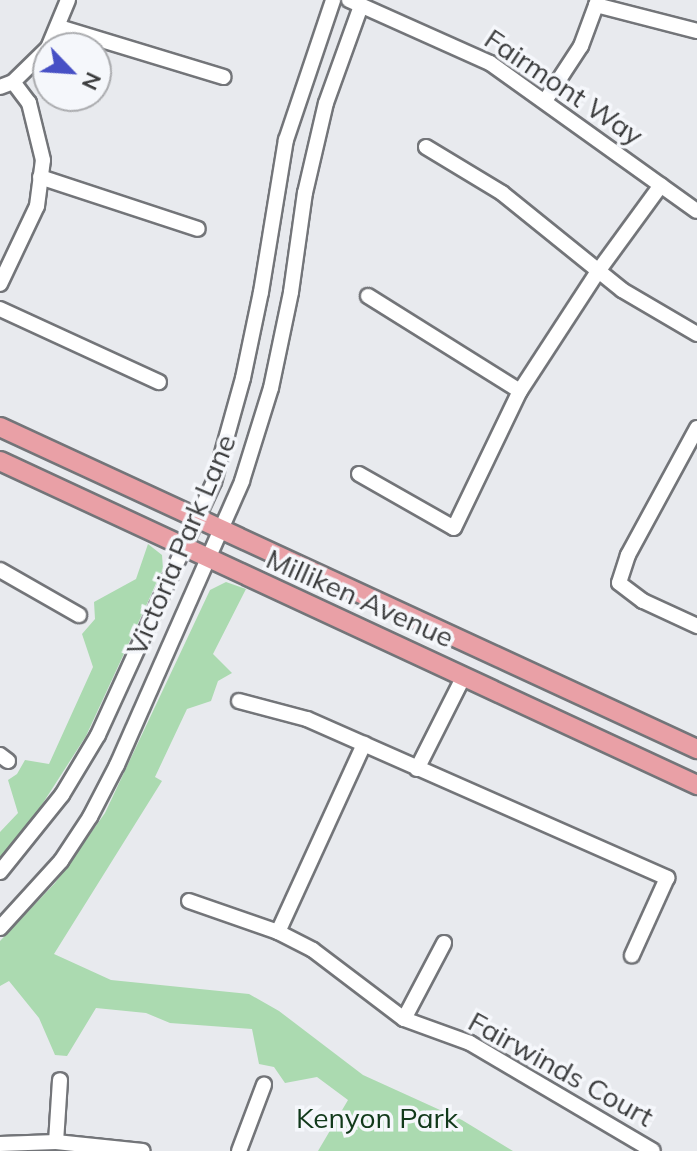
<!DOCTYPE html>
<style>
body{margin:0}
#map{position:relative;width:697px;height:1151px;overflow:hidden;background:#e8eaee;font-family:Mulish,sans-serif}
div>[style]{position:absolute}
.green>*{inset:0;background:#abdab0}
.roads{filter:drop-shadow(2px 0 #737579) drop-shadow(-2px 0 #737579) drop-shadow(0 2px #737579) drop-shadow(0 -2px #737579)}
.minor>*{height:14px;margin:-7px;padding:0 7px;transform-origin:7px;border-radius:7px;background:#fff}
.major>*{height:18px;margin:-9px;padding:0 9px;transform-origin:9px;border-radius:9px;background:#e9a0a6}
span{translate:-50% -50%;white-space:nowrap;text-align:center;line-height:1.15;-webkit-text-stroke:7px #f5f7fb;paint-order:stroke}
.street-label{font-size:28px;color:#3b3c3d}
.park-label{font-size:28px;color:#11391a}
.north{position:absolute;left:32px;top:32px;width:80px;height:80px;box-sizing:border-box;background:#f5f7fb;border:2px solid #abacaf;border-radius:50%;rotate:115deg;font-size:22px;font-weight:700;line-height:32px;text-align:center;color:#3b3c3d}
.north::after{content:'';display:block;margin:auto;width:28px;height:36px;background:#4750c5;clip-path:polygon(50% 0,100% 100%,50% 72%,0 100%)}
</style>
<div id="map">
<div class="green">
<i style="clip-path:polygon(148px 544px,162px 555px,163px 569px,86px 736px,34px 817px,0 858px,0 832px,18px 813px,8px 780px,17px 774px,25px 760px,49px 764px,93px 667px,82px 634px,95px 619px,94px 602px,136px 579px)"></i>
<i style="clip-path:polygon(226px 582px,246px 589px,213px 654px,232px 673px,218px 681px,211px 701px,187px 709px,155px 777px,162px 781px,54px 954px,111px 980px,249px 994px,279px 1011px,363px 1075px,462px 1120px,513px 1151px,318px 1151px,348px 1100px,317px 1077px,285px 1083px,274px 1067px,259px 1064px,252px 1029px,170px 1023px,146px 1013px,96px 1008px,67px 1056px,55px 1055px,39px 1018px,9px 981px,0 986px,0 941px,55px 883px,105px 813px,210px 590px)"></i>
</div>
<div class="roads">
<div class="minor">
<i style="left:349px;top:0;width:154px;rotate:24.1deg"></i>
<i style="left:490px;top:63px;width:254px;rotate:35.6deg"></i>
<i style="left:596px;top:5px;width:104px;rotate:14.4deg"></i>
<i style="left:59px;top:27px;width:172px;rotate:16.9deg"></i>
<i style="left:48px;top:48px;width:52px;rotate:-67.4deg"></i>
<i style="left:0;top:87px;width:14px;rotate:-21deg"></i>
<i style="left:13px;top:82px;width:49px;rotate:-44.2deg"></i>
<i style="left:545px;top:101px;width:66px;rotate:-56.8deg"></i>
<i style="left:581px;top:46px;width:49px;rotate:-69.7deg"></i>
<i style="left:426px;top:147px;width:89px;rotate:31.2deg"></i>
<i style="left:502px;top:193px;width:154px;rotate:38.9deg"></i>
<i style="left:622px;top:290px;width:87px;rotate:30.4deg"></i>
<i style="left:40px;top:177px;width:166px;rotate:18.2deg"></i>
<i style="left:0;top:284px;width:86px;rotate:-64.6deg"></i>
<i style="left:37px;top:206px;width:46px;rotate:-82.6deg"></i>
<i style="left:43px;top:160px;width:59px;rotate:-103.8deg"></i>
<i style="left:29px;top:103px;width:26px;rotate:-127deg"></i>
<i style="left:368px;top:296px;width:179px;rotate:32deg"></i>
<i style="left:0;top:309px;width:175px;rotate:24.7deg"></i>
<i style="left:697px;top:428px;width:145px;rotate:118.5deg"></i>
<i style="left:628px;top:555px;width:29px;rotate:108deg"></i>
<i style="left:619px;top:583px;width:30px;rotate:37deg"></i>
<i style="left:643px;top:601px;width:60px;rotate:24.8deg"></i>
<i style="left:359px;top:474px;width:109px;rotate:29.6deg"></i>
<i style="left:454px;top:528px;width:152px;rotate:-64.3deg"></i>
<i style="left:520px;top:391px;width:145px;rotate:-56.9deg"></i>
<i style="left:599px;top:270px;width:105px;rotate:-53.9deg"></i>
<i style="left:0;top:570px;width:91px;rotate:29.7deg"></i>
<i style="left:239px;top:701px;width:70px;rotate:14.8deg"></i>
<i style="left:307px;top:719px;width:394px;rotate:23.8deg"></i>
<i style="left:667px;top:878px;width:85px;rotate:114.4deg"></i>
<i style="left:0;top:755px;width:10px;rotate:37deg"></i>
<i style="left:417px;top:769px;width:104px;rotate:-63.2deg"></i>
<i style="left:0;top:872px;width:99px;rotate:-51.2deg"></i>
<i style="left:62px;top:795px;width:70px;rotate:-59deg"></i>
<i style="left:98px;top:735px;width:278px;rotate:-65.4deg"></i>
<i style="left:214px;top:482px;width:108px;rotate:-74.4deg"></i>
<i style="left:243px;top:378px;width:88px;rotate:-78.2deg"></i>
<i style="left:261px;top:292px;width:154px;rotate:-80.7deg"></i>
<i style="left:286px;top:140px;width:148px;rotate:-71.4deg"></i>
<i style="left:189px;top:901px;width:94px;rotate:19.2deg"></i>
<i style="left:278px;top:932px;width:39px;rotate:27deg"></i>
<i style="left:313px;top:950px;width:114px;rotate:37.2deg"></i>
<i style="left:404px;top:1019px;width:70px;rotate:20deg"></i>
<i style="left:470px;top:1043px;width:212px;rotate:30.5deg"></i>
<i style="left:0;top:928px;width:91px;rotate:-47.7deg"></i>
<i style="left:61px;top:861px;width:53px;rotate:-56.6deg"></i>
<i style="left:90px;top:817px;width:59px;rotate:-62.6deg"></i>
<i style="left:117px;top:765px;width:310px;rotate:-66.2deg"></i>
<i style="left:242px;top:481px;width:97px;rotate:-72.7deg"></i>
<i style="left:271px;top:388px;width:98px;rotate:-78.2deg"></i>
<i style="left:291px;top:292px;width:100px;rotate:-82deg"></i>
<i style="left:305px;top:193px;width:92px;rotate:-76.9deg"></i>
<i style="left:326px;top:103px;width:103px;rotate:-70.2deg"></i>
<i style="left:278px;top:932px;width:207px;rotate:-65.4deg"></i>
<i style="left:404px;top:1019px;width:86px;rotate:-62.2deg"></i>
<i style="left:56px;top:1142px;width:62px;rotate:-86.3deg"></i>
<i style="left:0;top:1144px;width:56px;rotate:-2deg"></i>
<i style="left:56px;top:1142px;width:87px;rotate:5.9deg"></i>
<i style="left:239px;top:1151px;width:71px;rotate:-69.3deg"></i>
</div>
<div class="major">
<i style="left:0;top:427px;width:768px;rotate:24.8deg"></i>
<i style="left:0;top:461px;width:769px;rotate:24.93deg"></i>
</div>
</div>
<div class="street-label">
<span style="left:564px;top:87px;rotate:34deg">Fairmont Way</span>
<span style="left:181px;top:545px;rotate:-67deg">Victoria Park Lane</span>
<span style="left:360px;top:598px;rotate:24deg">Milliken Avenue</span>
<span style="left:561px;top:1069px;rotate:29deg">Fairwinds Court</span>
</div>
<div class="park-label">
<span style="left:377px;top:1118px">Kenyon Park</span>
</div>
<div class="north">N</div>
</div>
